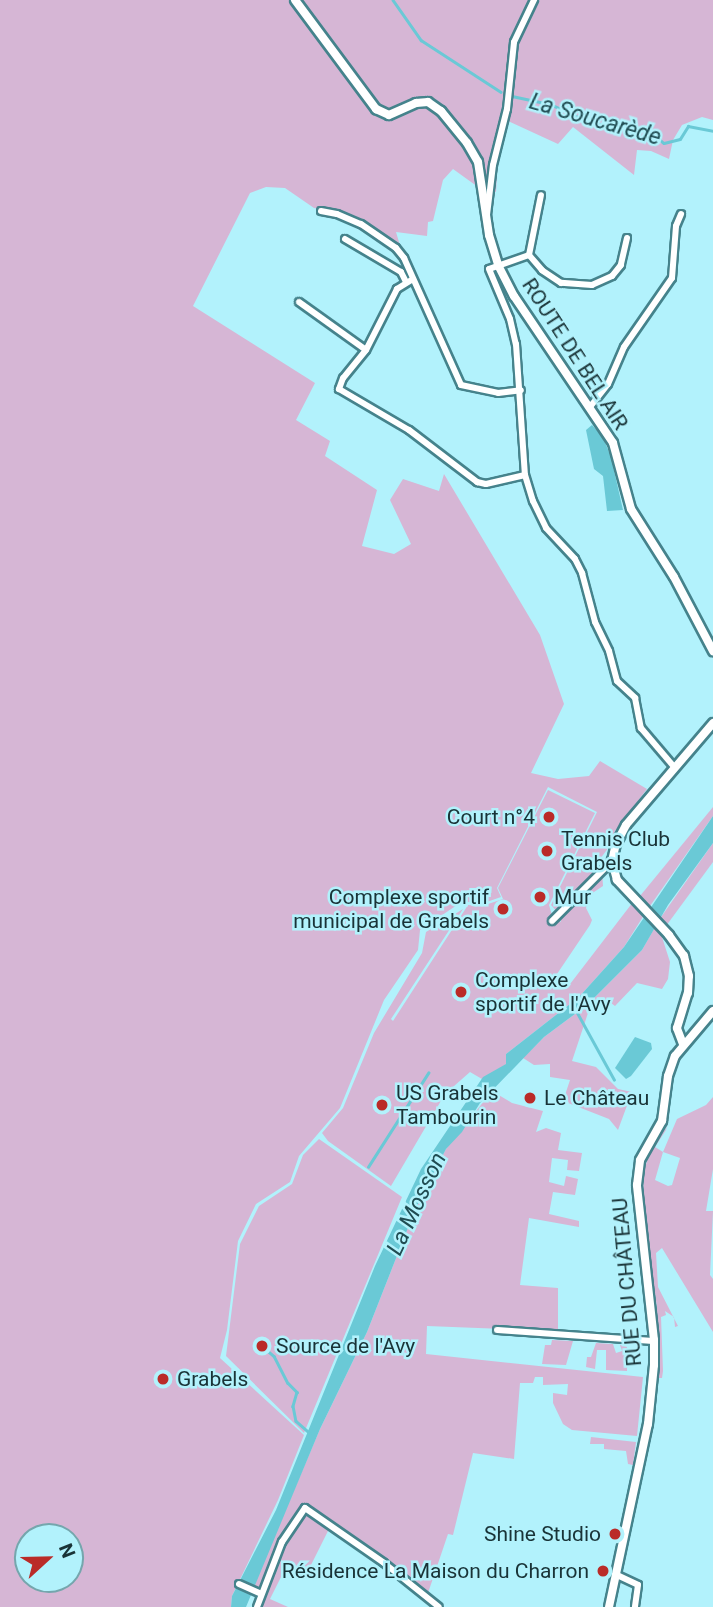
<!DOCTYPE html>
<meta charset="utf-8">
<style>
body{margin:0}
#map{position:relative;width:713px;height:1607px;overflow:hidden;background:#b2f2fc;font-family:Roboto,sans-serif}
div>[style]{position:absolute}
.green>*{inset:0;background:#d6b6d5}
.water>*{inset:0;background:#6ac9d6}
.stream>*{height:2.5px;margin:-1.25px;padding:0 1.25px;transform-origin:1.25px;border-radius:1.25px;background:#6ac9d6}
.roads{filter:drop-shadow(2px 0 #45838c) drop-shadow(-2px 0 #45838c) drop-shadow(0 2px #45838c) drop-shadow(0 -2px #45838c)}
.minor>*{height:6px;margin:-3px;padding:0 3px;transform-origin:3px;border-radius:3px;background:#fff}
.tertiary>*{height:8px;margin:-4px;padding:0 4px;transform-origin:4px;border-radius:4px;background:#fff}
.dots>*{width:19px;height:19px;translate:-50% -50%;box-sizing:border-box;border:4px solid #b2f2fc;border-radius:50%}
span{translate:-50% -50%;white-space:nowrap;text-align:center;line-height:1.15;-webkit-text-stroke:5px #b2f2fc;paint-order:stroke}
.street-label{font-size:21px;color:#193337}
.poi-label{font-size:21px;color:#193337}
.right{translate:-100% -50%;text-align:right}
.left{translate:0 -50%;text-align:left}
.water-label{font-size:23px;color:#204c52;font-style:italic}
.north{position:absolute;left:14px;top:1523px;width:70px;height:70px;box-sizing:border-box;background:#b2f2fc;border:2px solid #75a6ad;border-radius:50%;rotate:68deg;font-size:19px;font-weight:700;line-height:28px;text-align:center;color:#193337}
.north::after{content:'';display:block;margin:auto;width:24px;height:32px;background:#ba2b28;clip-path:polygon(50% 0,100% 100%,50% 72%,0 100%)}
</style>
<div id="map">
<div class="green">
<i style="clip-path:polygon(evenodd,0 0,713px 0,713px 120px,702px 117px,682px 125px,673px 140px,669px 159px,651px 151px,637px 150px,634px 175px,573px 127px,558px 144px,508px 121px,498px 156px,496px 192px,478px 187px,453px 169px,443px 180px,433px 221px,428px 222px,427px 236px,396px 232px,401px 249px,361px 222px,338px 212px,314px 208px,285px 188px,266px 187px,250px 193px,193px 306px,315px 383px,296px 420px,330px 441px,325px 456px,377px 490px,362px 546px,394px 554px,411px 544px,390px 500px,403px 479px,439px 491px,444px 474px,540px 635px,564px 704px,531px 773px,558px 779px,589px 776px,600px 761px,647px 789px,615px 831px,609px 847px,594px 867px,602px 871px,603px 886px,591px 894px,586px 908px,592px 920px,590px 925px,557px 974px,567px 988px,633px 902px,644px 915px,624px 947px,579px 997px,506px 1054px,507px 1064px,482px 1079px,470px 1072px,445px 1094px,391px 1186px,328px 1141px,322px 1133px,343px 1108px,374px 1033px,422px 953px,426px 932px,463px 909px,391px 1019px,393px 1021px,468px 905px,482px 906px,503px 899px,498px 888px,548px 790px,595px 813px,549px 905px,552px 915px,561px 922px,561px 916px,551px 905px,597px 812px,548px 787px,497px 888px,501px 897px,481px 904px,463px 901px,420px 930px,418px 950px,384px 1000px,340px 1108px,299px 1156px,290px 1182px,256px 1204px,238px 1241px,227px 1330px,220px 1358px,304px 1435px,278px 1500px,232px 1596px,231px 1607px,0 1607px,0 0,28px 1537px,70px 1537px,70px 1579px,28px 1579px,28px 1537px)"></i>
<i style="clip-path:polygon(713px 807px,713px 816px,650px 906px,640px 896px)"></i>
<i style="clip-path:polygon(713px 843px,713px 862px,666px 926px,659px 920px)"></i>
<i style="clip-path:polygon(655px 927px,661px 934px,670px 962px,668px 979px,662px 989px,637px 983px,615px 1006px,607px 1000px,589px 1010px,572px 1061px,596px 1067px,618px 1089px,632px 1092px,618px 1130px,609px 1119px,563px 1101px,570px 1080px,550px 1077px,550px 1064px,534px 1065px,523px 1058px,544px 1037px,587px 1005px,642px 950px)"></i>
<i style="clip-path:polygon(492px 1091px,512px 1103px,543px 1111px,536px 1132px,546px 1128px,561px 1133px,558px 1150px,582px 1153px,579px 1171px,567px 1170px,568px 1160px,552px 1158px,549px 1182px,564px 1186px,566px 1176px,578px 1179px,575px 1195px,553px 1192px,549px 1214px,579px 1221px,579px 1227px,529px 1218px,520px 1285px,558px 1288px,558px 1331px,427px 1326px,426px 1354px,643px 1377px,637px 1436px,572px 1430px,563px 1424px,553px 1403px,553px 1393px,567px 1395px,568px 1384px,543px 1385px,543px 1377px,535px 1377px,533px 1383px,520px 1383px,514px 1459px,473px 1453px,453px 1535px,448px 1534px,428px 1593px,386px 1560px,303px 1505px,277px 1548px,259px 1590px,253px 1587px,320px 1429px,367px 1332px,415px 1210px,446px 1149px)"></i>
<i style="clip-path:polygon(evenodd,713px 1097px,713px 1169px,706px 1211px,713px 1211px,710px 1275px,713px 1279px,713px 1332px,662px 1248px,656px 1253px,658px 1287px,678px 1326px,675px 1327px,674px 1317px,665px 1311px,666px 1315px,661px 1317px,663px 1371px,662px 1378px,658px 1378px,657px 1308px,644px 1214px,643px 1173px,650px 1152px,666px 1128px,670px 1114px,666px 1130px,655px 1147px,663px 1152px,677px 1119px,706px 1105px,713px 1097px,663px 1152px,680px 1158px,672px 1185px,668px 1186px,655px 1180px,663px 1152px)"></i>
<i style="clip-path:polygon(319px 1139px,402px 1197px,304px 1433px,226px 1356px,240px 1244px,259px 1206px,292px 1184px,303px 1155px)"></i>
<i style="clip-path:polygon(552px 1340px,573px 1341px,566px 1365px,542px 1364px,545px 1345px,551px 1345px)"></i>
<i style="clip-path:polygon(596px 1343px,613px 1344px,616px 1353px,622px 1351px,620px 1345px,627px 1347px,627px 1371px,606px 1370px,606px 1350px,597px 1350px,595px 1369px,586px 1367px,587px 1357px,591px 1357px)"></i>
<i style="clip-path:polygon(591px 1437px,636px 1442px,633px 1465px,628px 1464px,626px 1451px,604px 1449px,604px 1444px,590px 1444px)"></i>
<i style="clip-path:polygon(305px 1513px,329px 1529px,307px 1573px,287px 1565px,270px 1599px,288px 1607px,262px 1607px,279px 1556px)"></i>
</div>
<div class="water">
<i style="clip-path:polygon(592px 425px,603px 437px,611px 457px,623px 510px,607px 511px,603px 476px,594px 469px,586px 430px)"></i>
<i style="clip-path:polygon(713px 816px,713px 843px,668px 905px,642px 950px,587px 1005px,544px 1037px,480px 1103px,462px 1132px,446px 1149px,415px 1210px,367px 1332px,320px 1429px,246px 1607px,231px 1607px,232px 1596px,276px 1510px,375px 1266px,421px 1169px,483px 1077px,506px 1064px,506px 1054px,579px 997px,624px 947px)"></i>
<i style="clip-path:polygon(635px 1037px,651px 1043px,652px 1049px,631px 1076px,626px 1079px,615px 1068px)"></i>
</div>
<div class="stream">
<i style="left:393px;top:0;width:49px;rotate:55deg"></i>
<i style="left:421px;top:40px;width:95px;rotate:33deg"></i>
<i style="left:512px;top:96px;width:39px;rotate:12deg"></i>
<i style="left:550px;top:104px;width:45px;rotate:24.9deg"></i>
<i style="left:591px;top:123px;width:60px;rotate:7.7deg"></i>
<i style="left:650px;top:131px;width:18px;rotate:41deg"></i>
<i style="left:664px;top:143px;width:16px;rotate:-14deg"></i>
<i style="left:680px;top:139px;width:15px;rotate:-58deg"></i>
<i style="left:688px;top:126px;width:25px;rotate:11deg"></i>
<i style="left:577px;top:1012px;width:77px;rotate:61.1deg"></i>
<i style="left:368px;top:1167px;width:112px;rotate:-57.4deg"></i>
<i style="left:262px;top:1346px;width:16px;rotate:40deg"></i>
<i style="left:274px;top:1356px;width:30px;rotate:63deg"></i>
<i style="left:288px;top:1383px;width:13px;rotate:45deg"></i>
<i style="left:297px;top:1392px;width:15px;rotate:106deg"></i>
<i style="left:293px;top:1406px;width:15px;rotate:79deg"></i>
<i style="left:296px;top:1421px;width:18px;rotate:41deg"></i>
</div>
<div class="roads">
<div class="minor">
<i style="left:321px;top:211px;width:16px;rotate:11deg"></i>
<i style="left:337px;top:214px;width:26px;rotate:23deg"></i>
<i style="left:361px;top:224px;width:42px;rotate:34.4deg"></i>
<i style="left:396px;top:248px;width:13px;rotate:51deg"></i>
<i style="left:404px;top:258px;width:139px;rotate:65.8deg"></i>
<i style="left:461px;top:385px;width:38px;rotate:12deg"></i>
<i style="left:498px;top:393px;width:23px;rotate:-7deg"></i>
<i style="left:487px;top:215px;width:50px;rotate:-83.2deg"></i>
<i style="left:493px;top:165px;width:58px;rotate:-76deg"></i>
<i style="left:507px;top:109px;width:67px;rotate:-84deg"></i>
<i style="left:514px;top:42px;width:47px;rotate:-64.5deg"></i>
<i style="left:627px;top:238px;width:28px;rotate:103deg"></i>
<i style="left:621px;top:265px;width:14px;rotate:129deg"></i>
<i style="left:612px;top:276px;width:22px;rotate:156deg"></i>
<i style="left:592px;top:285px;width:31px;rotate:-176deg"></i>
<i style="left:561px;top:283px;width:23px;rotate:-146deg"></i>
<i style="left:542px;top:270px;width:20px;rotate:-131deg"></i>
<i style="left:529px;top:255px;width:42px;rotate:160.7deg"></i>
<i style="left:489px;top:269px;width:54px;rotate:67.2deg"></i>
<i style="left:510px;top:319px;width:26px;rotate:77deg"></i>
<i style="left:516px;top:344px;width:131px;rotate:86.1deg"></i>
<i style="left:525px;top:475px;width:27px;rotate:73deg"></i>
<i style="left:533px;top:501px;width:30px;rotate:64deg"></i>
<i style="left:546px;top:528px;width:42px;rotate:46.9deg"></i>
<i style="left:575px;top:559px;width:16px;rotate:63deg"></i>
<i style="left:582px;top:573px;width:51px;rotate:75.1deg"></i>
<i style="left:595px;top:622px;width:32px;rotate:64deg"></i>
<i style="left:609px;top:651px;width:31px;rotate:75deg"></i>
<i style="left:617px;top:681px;width:25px;rotate:43deg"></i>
<i style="left:635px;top:698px;width:31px;rotate:79deg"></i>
<i style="left:641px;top:728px;width:52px;rotate:49.6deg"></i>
<i style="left:345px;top:239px;width:65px;rotate:30.5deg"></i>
<i style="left:401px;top:272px;width:11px;rotate:63deg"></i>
<i style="left:529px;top:255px;width:61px;rotate:-78.7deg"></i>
<i style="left:413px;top:279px;width:19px;rotate:148deg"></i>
<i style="left:397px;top:289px;width:68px;rotate:116.9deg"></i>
<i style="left:366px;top:350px;width:36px;rotate:129deg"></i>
<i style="left:343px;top:378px;width:12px;rotate:110deg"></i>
<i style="left:339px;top:389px;width:81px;rotate:30.4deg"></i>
<i style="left:409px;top:430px;width:86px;rotate:37.4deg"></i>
<i style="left:477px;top:482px;width:9px;rotate:13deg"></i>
<i style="left:486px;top:484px;width:40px;rotate:-13deg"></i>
<i style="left:299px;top:302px;width:82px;rotate:35.6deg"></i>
<i style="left:590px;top:407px;width:29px;rotate:-52deg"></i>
<i style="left:608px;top:384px;width:40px;rotate:-66.6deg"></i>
<i style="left:624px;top:347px;width:84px;rotate:-55.2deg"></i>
<i style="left:672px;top:278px;width:52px;rotate:-85.6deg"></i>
<i style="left:676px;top:226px;width:13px;rotate:-67deg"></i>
<i style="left:552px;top:921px;width:85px;rotate:-45deg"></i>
<i style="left:497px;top:1330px;width:157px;rotate:4deg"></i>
<i style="left:617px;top:1575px;width:23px;rotate:25deg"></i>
<i style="left:638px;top:1585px;width:22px;rotate:98deg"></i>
<i style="left:239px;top:1584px;width:24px;rotate:24deg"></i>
<i style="left:257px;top:1607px;width:70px;rotate:-69deg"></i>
<i style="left:282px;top:1542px;width:41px;rotate:-55.9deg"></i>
<i style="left:305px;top:1508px;width:96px;rotate:34.8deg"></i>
<i style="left:384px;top:1563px;width:70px;rotate:38.7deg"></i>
</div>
<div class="tertiary">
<i style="left:295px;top:0;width:136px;rotate:53.4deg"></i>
<i style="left:376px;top:109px;width:14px;rotate:25deg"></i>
<i style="left:389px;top:115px;width:30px;rotate:-24deg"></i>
<i style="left:416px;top:103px;width:12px;rotate:-5deg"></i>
<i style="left:428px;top:102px;width:16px;rotate:35deg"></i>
<i style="left:441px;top:111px;width:41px;rotate:50.9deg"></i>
<i style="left:467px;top:143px;width:22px;rotate:60deg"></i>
<i style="left:478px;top:162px;width:74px;rotate:81.4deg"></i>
<i style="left:489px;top:235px;width:31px;rotate:73deg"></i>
<i style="left:498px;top:265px;width:35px;rotate:63deg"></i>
<i style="left:514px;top:296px;width:177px;rotate:56deg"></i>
<i style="left:613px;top:443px;width:68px;rotate:74.7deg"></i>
<i style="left:631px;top:509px;width:80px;rotate:57.7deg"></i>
<i style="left:674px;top:577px;width:84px;rotate:62.2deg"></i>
<i style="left:683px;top:1044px;width:17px;rotate:-111deg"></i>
<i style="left:677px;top:1028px;width:37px;rotate:-73deg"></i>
<i style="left:688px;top:993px;width:17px;rotate:-87deg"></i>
<i style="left:689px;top:976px;width:21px;rotate:-104deg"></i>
<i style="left:684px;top:956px;width:26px;rotate:-126deg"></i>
<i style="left:669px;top:935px;width:76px;rotate:-133.4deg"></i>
<i style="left:617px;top:880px;width:20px;rotate:-105deg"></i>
<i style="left:612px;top:861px;width:17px;rotate:-77deg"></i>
<i style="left:616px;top:844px;width:21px;rotate:-62deg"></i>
<i style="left:626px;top:825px;width:134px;rotate:-49.5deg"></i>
<i style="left:609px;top:1607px;width:187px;rotate:-78deg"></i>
<i style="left:648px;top:1424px;width:59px;rotate:-84.2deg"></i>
<i style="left:654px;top:1365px;width:25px;rotate:-90deg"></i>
<i style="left:654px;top:1340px;width:156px;rotate:-96.3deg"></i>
<i style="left:637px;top:1185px;width:25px;rotate:-83deg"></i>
<i style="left:640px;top:1160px;width:45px;rotate:-60.6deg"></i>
<i style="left:662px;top:1121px;width:45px;rotate:-82.4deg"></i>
<i style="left:668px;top:1076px;width:21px;rotate:-71deg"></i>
<i style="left:675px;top:1056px;width:59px;rotate:-49.8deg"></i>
</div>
</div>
<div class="dots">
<i style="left:549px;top:817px;background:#ba2b28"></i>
<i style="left:547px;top:851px;background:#ba2b28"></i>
<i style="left:540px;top:897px;background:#ba2b28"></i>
<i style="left:503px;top:909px;background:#ba2b28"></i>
<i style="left:461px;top:992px;background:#ba2b28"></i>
<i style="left:530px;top:1098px;background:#ba2b28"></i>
<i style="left:382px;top:1105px;background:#ba2b28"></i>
<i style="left:262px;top:1346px;background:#ba2b28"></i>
<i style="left:163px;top:1379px;background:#ba2b28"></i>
<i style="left:615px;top:1534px;background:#ba2b28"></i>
<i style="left:603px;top:1571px;background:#ba2b28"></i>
</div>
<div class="street-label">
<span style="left:575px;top:354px;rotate:57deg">ROUTE DE BEL AIR</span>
<span style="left:627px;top:1282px;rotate:-95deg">RUE DU CHÂTEAU</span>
</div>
<div class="poi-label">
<span class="right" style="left:535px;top:817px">Court n°4</span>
<span class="left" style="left:561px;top:851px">Tennis Club<br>Grabels</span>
<span class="right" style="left:489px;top:909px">Complexe sportif<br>municipal de Grabels</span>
<span class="left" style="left:554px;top:897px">Mur</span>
<span class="left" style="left:475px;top:992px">Complexe<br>sportif de l'Avy</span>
<span class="left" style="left:396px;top:1105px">US Grabels<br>Tambourin</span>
<span class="left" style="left:544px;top:1098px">Le Château</span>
<span class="left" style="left:276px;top:1346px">Source de l'Avy</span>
<span class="left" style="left:177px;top:1379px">Grabels</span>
<span class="right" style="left:601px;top:1534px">Shine Studio</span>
<span class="right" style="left:589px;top:1571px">Résidence La Maison du Charron</span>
</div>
<div class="water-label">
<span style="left:595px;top:120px;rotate:16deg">La Soucarède</span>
<span style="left:417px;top:1204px;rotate:-65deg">La Mosson</span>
</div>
<div class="north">N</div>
</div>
